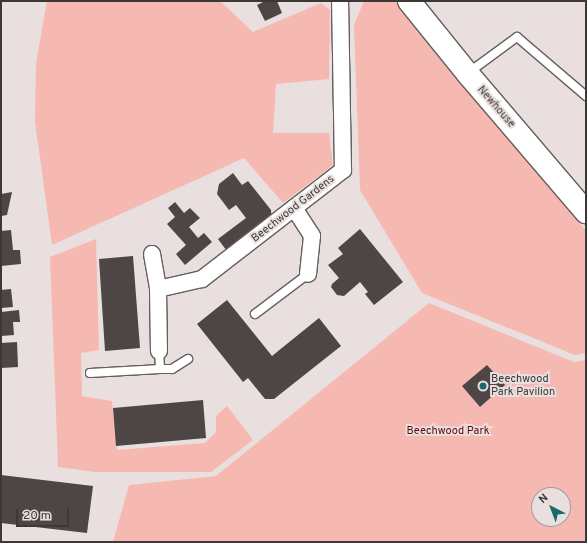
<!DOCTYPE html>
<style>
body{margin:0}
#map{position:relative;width:587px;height:543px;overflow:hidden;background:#e8dfde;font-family:Overpass,sans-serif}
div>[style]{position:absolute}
.green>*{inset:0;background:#f6b9b2}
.building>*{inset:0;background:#4d4645}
.roads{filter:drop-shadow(1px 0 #655e5d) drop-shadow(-1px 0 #655e5d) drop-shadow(0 1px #655e5d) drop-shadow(0 -1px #655e5d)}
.lane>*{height:8px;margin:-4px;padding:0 4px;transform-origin:4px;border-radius:4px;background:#fff}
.street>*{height:16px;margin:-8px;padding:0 8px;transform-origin:8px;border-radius:8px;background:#fff}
.secondary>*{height:22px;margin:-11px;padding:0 11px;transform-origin:11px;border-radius:11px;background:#fff}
.dots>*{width:11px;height:11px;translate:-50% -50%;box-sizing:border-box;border:2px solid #e8dfde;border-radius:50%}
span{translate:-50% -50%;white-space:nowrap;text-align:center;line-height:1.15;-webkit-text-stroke:4px #e8dfde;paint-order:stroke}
.street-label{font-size:11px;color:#3b3837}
.poi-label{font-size:11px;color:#3b3837}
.left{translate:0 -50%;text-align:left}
.park-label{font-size:11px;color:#67070c}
.frame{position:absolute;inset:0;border:2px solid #3b3837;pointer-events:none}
.north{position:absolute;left:531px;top:487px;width:40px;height:40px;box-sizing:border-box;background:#e8dfde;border:1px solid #a39c9b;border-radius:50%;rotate:318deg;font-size:11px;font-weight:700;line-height:16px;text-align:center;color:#3b3837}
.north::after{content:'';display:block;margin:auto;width:14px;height:18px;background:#1b696b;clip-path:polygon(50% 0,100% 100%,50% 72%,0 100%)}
.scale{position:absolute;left:16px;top:509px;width:53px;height:18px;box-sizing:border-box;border:2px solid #3b3837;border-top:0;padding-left:5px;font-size:12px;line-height:14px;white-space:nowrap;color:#3b3837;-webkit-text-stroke:3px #e8dfde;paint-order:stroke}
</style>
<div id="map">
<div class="green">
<i style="clip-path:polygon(47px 1px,220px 1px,253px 32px,321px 3px,330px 10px,329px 79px,276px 84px,273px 133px,329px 133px,333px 165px,283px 203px,244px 158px,52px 245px,35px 122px,36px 63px)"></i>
<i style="clip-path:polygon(364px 1px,396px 1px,586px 231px,586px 353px,575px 355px,422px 293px,360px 190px,354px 25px)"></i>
<i style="clip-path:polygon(96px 239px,99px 350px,81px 353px,82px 396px,112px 401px,117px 450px,205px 443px,216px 432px,216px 416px,227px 406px,253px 440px,211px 472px,95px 472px,58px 467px,50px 257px)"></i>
<i style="clip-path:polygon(evenodd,429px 303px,574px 362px,586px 360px,586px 542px,113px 542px,129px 485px,216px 476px,429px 303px,539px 495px,563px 495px,563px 519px,539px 519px,539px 495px)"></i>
</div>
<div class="building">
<i style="clip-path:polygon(265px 1px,277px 1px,282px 13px,265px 21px,257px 5px)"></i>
<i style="clip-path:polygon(233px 173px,242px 185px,248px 181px,271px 210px,272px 222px,229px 254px,218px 239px,246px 218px,236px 205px,229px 210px,217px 194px,219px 184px)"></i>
<i style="clip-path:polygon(12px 192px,7px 215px,1px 216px,1px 194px)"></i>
<i style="clip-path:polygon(175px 202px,184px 213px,190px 208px,200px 218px,189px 227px,198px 238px,204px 233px,212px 242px,185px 265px,176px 254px,186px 245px,167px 224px,175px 217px,168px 208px)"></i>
<i style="clip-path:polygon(360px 229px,403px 282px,374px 305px,365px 294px,368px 292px,360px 282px,344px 296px,337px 295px,331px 287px,332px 284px,339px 278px,328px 265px,343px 254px,338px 248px)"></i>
<i style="clip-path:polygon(11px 230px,13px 250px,20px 250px,21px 264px,1px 266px,1px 231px)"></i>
<i style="clip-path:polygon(133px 256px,140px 348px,105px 351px,99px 259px)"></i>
<i style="clip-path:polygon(11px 289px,13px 307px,1px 308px,1px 290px)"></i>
<i style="clip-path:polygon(227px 300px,272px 356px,319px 318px,341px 346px,274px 399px,265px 399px,248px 378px,243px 382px,197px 324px)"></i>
<i style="clip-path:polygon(19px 310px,20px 322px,13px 322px,14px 335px,1px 336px,1px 312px)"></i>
<i style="clip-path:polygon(17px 342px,18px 367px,1px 368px,1px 343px)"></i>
<i style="clip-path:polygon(487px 365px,505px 385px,480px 407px,462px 386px)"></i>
<i style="clip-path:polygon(203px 400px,206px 438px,116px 446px,113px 408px)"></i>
<i style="clip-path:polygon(1px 475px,93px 486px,87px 533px,1px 523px)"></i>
</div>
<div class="roads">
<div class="lane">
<i style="left:468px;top:73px;width:61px;rotate:-36.3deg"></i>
<i style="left:517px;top:37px;width:91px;rotate:40.5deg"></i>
<i style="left:255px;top:314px;width:66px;rotate:-37deg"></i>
<i style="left:160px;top:369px;width:12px"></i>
<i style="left:172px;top:369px;width:19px;rotate:-32deg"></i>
<i style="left:90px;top:373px;width:70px;rotate:-3.3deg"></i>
<i style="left:160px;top:369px;width:18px;rotate:-93deg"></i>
</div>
<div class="street">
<i style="left:294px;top:208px;width:33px;rotate:57deg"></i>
<i style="left:312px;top:236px;width:38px;rotate:96deg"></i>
<i style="left:152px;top:254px;width:36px;rotate:80deg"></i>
<i style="left:158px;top:289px;width:62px;rotate:89.1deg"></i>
<i style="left:158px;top:289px;width:45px;rotate:-12.8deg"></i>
<i style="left:202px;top:279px;width:178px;rotate:-37.7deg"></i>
<i style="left:343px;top:170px;width:169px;rotate:-91deg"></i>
</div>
<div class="secondary">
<i style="left:409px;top:1px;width:94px;rotate:51.1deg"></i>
<i style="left:468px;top:74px;width:182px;rotate:49.5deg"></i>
</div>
</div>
<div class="dots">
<i style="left:483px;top:386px;background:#1b696b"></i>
</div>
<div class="street-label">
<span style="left:496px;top:107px;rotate:49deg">Newhouse</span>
<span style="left:293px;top:209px;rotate:-38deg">Beechwood Gardens</span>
</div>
<div class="poi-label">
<span class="left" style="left:491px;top:386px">Beechwood<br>Park Pavilion</span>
</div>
<div class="park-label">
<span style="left:448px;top:431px">Beechwood Park</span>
</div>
<div class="frame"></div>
<div class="north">N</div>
<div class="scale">20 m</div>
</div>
